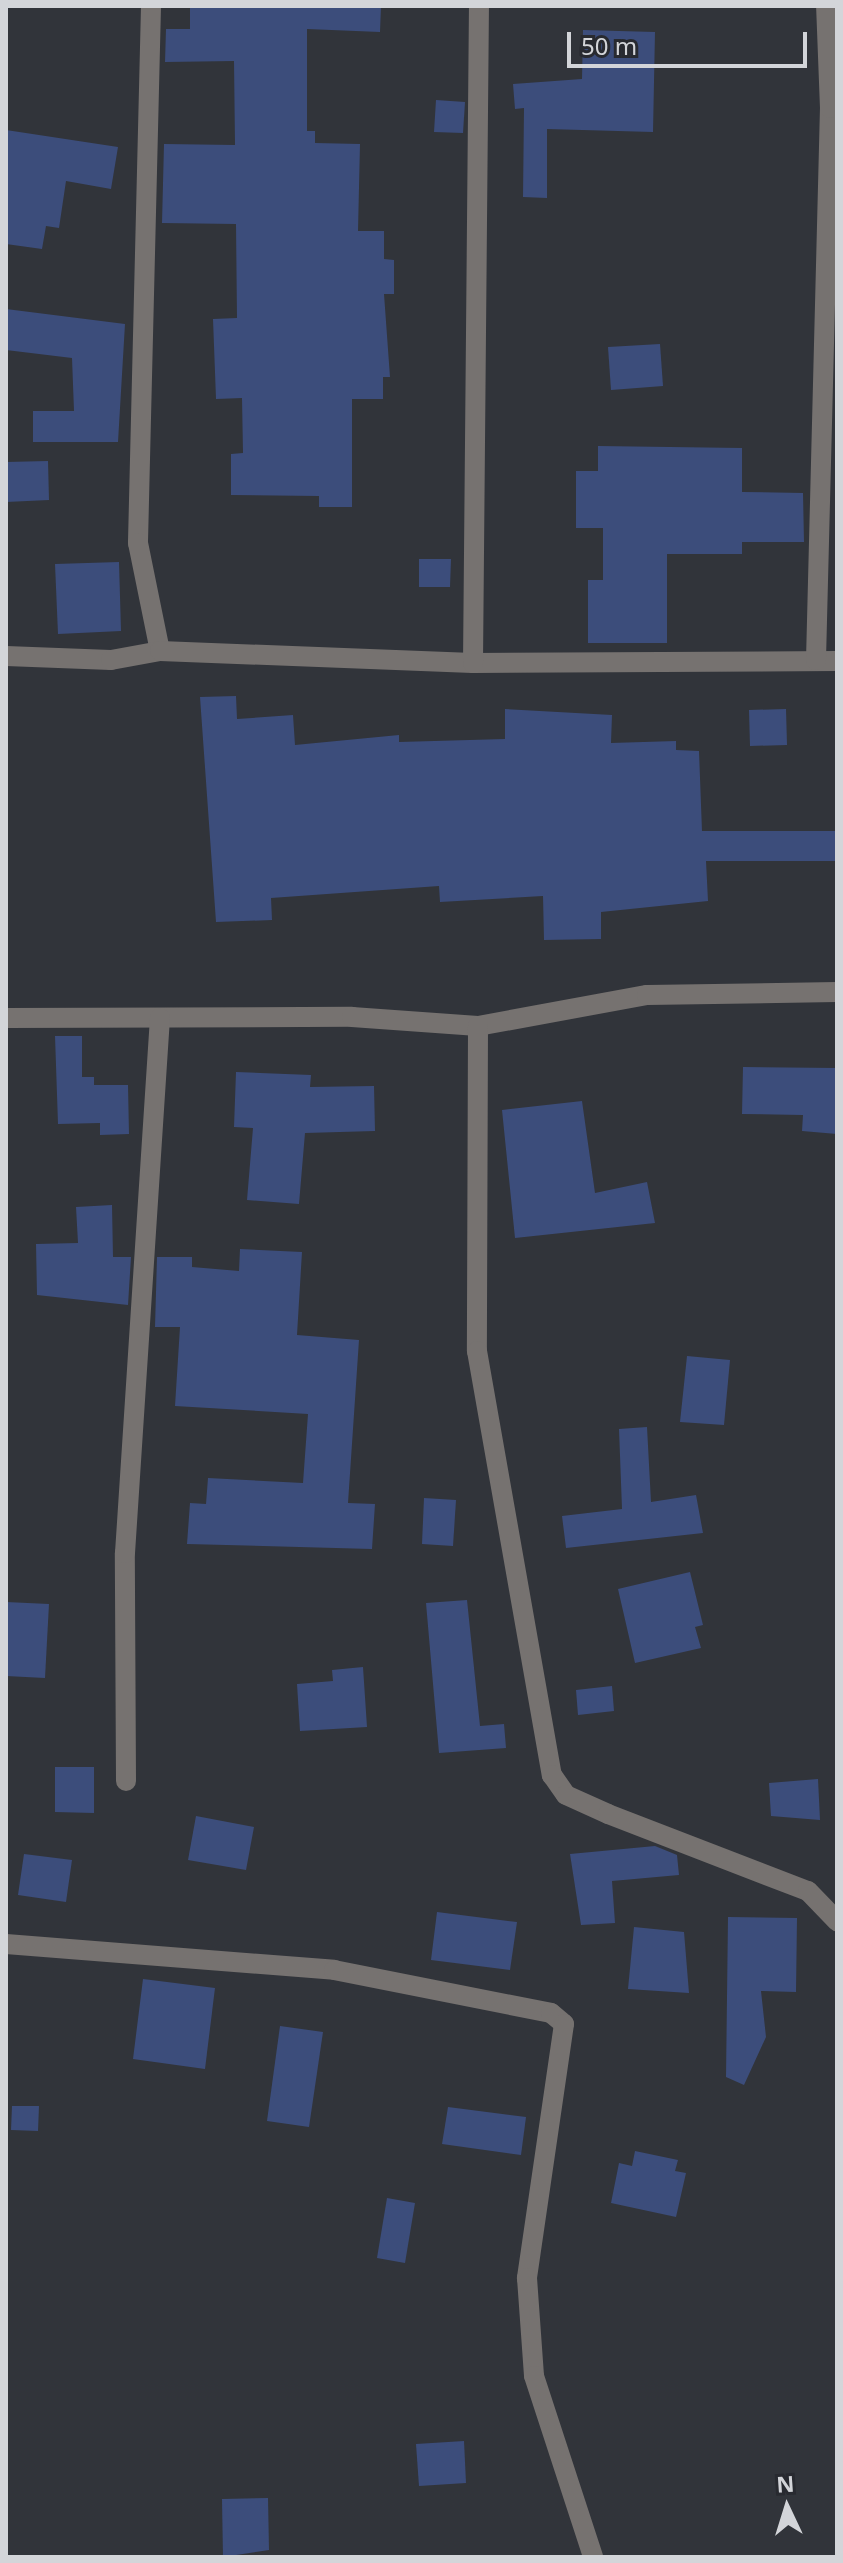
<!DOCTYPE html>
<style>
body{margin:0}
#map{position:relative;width:843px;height:2563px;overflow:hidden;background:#31343a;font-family:"Noto Sans",sans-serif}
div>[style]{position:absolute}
.building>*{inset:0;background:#3c4d7b}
.minor>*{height:20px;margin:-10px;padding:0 10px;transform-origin:10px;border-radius:10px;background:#767270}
span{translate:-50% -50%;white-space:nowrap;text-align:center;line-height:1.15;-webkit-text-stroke:8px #282a30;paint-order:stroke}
.frame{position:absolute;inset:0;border:8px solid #d3d5d9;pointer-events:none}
.north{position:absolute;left:747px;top:2467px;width:80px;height:80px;-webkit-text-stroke:6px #282a30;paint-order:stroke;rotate:356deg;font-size:22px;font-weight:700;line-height:32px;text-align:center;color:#d3d5d9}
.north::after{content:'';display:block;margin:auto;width:28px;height:36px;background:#d3d5d9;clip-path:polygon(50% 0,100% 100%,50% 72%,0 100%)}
.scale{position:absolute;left:567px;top:32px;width:240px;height:36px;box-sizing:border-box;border:4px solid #d3d5d9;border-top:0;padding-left:10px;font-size:24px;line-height:28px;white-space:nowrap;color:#d3d5d9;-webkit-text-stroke:6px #282a30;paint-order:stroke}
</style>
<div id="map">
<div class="building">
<i style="clip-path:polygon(190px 6px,381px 6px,380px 32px,307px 29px,307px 131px,315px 131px,315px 143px,360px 144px,358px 231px,384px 231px,384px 259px,394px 260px,394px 294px,384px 294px,390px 377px,383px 377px,383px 399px,352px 399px,352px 507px,319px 507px,319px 496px,231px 495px,231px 454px,243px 453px,242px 398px,216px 399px,213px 319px,237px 318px,236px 224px,162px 223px,164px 144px,235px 145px,234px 61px,165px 62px,166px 29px,190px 29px)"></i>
<i style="clip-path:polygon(583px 30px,655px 32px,653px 132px,547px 129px,547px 198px,523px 197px,524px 108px,515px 109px,513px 84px,582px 79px)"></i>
<i style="clip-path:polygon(436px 100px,465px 102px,463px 133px,434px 132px)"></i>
<i style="clip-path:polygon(6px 130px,118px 147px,111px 189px,66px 181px,59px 228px,46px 226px,42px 249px,6px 244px)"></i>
<i style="clip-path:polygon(6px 309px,125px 324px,118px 442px,33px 442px,33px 411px,74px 411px,72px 358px,6px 350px)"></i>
<i style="clip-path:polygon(660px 344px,663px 386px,611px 390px,608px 347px)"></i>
<i style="clip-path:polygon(598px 446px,742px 448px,742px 492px,803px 493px,804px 542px,742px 542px,742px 554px,667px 554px,667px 643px,588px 643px,588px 580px,603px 580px,603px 528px,576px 528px,576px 471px,598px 471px)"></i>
<i style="clip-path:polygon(48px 461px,49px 500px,6px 502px,6px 462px)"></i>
<i style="clip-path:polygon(419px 559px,451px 559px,450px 587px,419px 587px)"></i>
<i style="clip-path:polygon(119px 562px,121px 631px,58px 634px,55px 564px)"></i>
<i style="clip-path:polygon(236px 696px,237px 719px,293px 715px,295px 745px,399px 735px,399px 742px,505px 739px,505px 709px,612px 715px,611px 743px,676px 741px,676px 750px,699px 751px,702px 831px,837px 831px,837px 861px,706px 861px,708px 901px,601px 912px,601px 939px,544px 940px,543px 896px,440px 902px,439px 886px,271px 898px,272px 920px,216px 922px,200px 697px)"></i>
<i style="clip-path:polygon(786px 709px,787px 745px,750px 746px,749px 710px)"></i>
<i style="clip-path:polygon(55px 1036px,82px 1036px,82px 1077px,94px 1077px,94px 1085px,128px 1085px,129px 1134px,100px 1135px,100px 1123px,58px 1124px)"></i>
<i style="clip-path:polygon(743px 1067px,837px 1068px,837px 1134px,802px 1131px,803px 1115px,742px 1114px)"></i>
<i style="clip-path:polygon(236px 1072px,311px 1075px,310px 1087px,374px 1086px,375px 1131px,305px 1133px,299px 1204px,247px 1200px,253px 1128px,234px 1127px)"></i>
<i style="clip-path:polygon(582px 1101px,595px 1193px,647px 1182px,655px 1223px,515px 1238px,502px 1110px)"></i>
<i style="clip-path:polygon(112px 1205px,113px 1257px,131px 1257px,128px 1305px,37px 1295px,36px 1244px,78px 1243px,76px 1207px)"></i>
<i style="clip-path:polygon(240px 1249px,302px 1252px,297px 1335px,359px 1340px,348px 1503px,375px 1504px,372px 1549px,187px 1544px,190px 1503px,206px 1504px,208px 1478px,303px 1483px,308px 1414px,175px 1406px,180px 1327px,155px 1327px,157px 1257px,192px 1257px,192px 1267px,239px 1271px)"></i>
<i style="clip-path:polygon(687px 1356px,730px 1360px,724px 1425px,680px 1422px)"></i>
<i style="clip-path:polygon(647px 1427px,651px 1502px,696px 1495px,703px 1533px,566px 1548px,562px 1516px,622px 1509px,619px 1429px)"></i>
<i style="clip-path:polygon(424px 1498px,456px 1500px,453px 1546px,422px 1544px)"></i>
<i style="clip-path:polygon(690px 1572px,703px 1625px,695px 1627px,701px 1648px,635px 1663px,618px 1589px)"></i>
<i style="clip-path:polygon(467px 1600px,480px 1726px,504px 1724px,506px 1748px,439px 1753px,426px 1603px)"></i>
<i style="clip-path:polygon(6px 1602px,49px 1604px,45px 1678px,6px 1676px)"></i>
<i style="clip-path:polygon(363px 1667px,367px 1727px,300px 1731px,297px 1684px,333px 1681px,332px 1670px)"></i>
<i style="clip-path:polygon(612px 1686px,614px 1711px,578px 1715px,576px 1690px)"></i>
<i style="clip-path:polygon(55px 1767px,94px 1767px,94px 1813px,55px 1812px)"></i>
<i style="clip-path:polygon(818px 1779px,820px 1820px,771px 1816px,769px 1783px)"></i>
<i style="clip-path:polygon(196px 1816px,254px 1827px,246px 1870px,188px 1860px)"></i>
<i style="clip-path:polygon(655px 1846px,677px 1855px,679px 1875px,612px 1881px,615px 1923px,581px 1925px,570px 1854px)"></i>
<i style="clip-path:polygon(24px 1854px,72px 1860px,66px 1902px,18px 1895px)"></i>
<i style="clip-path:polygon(437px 1912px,517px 1922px,510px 1970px,431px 1960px)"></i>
<i style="clip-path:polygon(728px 1917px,797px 1918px,796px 1992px,761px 1991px,766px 2037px,744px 2085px,726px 2077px)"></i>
<i style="clip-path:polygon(634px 1927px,684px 1932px,689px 1993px,628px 1989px)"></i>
<i style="clip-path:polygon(143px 1979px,215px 1988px,205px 2069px,133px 2059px)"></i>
<i style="clip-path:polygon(280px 2026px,323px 2032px,309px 2127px,267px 2121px)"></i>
<i style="clip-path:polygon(12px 2106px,39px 2106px,38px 2131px,11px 2130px)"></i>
<i style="clip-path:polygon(448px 2107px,526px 2117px,521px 2155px,442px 2144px)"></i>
<i style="clip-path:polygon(635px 2151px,678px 2160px,675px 2171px,686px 2173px,676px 2217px,611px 2203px,619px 2163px,632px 2166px)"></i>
<i style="clip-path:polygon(387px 2198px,415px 2203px,405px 2263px,377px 2258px)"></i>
<i style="clip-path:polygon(464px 2441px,466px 2483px,419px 2486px,416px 2444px)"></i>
<i style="clip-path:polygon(268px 2498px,269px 2550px,223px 2557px,222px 2499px)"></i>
</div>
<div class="minor">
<i style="left:151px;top:6px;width:537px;rotate:91.39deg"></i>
<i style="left:138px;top:543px;width:110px;rotate:78.5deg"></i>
<i style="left:6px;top:656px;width:105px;rotate:2.2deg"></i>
<i style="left:111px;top:660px;width:50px;rotate:-10.4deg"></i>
<i style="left:160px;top:651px;width:313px;rotate:2.2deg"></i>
<i style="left:473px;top:663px;width:364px;rotate:-0.3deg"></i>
<i style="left:816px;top:660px;width:552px;rotate:-88.55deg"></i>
<i style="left:830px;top:108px;width:102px;rotate:-92.2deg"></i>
<i style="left:473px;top:663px;width:657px;rotate:-89.48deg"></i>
<i style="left:6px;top:1018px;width:346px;rotate:-0.2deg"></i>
<i style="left:352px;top:1017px;width:126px;rotate:4.1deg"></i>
<i style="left:478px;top:1026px;width:172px;rotate:-10.4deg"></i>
<i style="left:647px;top:995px;width:190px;rotate:-0.9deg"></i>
<i style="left:478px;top:1026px;width:325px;rotate:90.2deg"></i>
<i style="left:477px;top:1351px;width:431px;rotate:80deg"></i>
<i style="left:552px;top:1775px;width:24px;rotate:55deg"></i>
<i style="left:566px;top:1795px;width:46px;rotate:24.3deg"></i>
<i style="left:608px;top:1814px;width:214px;rotate:21.1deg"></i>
<i style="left:808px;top:1891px;width:42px;rotate:46deg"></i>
<i style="left:126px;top:1781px;width:228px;rotate:-90.3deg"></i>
<i style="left:125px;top:1553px;width:536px;rotate:-86.26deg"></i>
<i style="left:6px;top:1944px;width:329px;rotate:4.5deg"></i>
<i style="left:334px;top:1970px;width:221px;rotate:11.2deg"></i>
<i style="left:551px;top:2013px;width:17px;rotate:40deg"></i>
<i style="left:564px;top:2024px;width:257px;rotate:98.3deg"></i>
<i style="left:527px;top:2278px;width:98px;rotate:85.9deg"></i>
<i style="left:534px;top:2376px;width:190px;rotate:71.9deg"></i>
</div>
<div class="frame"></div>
<div class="north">N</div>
<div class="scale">50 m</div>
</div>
